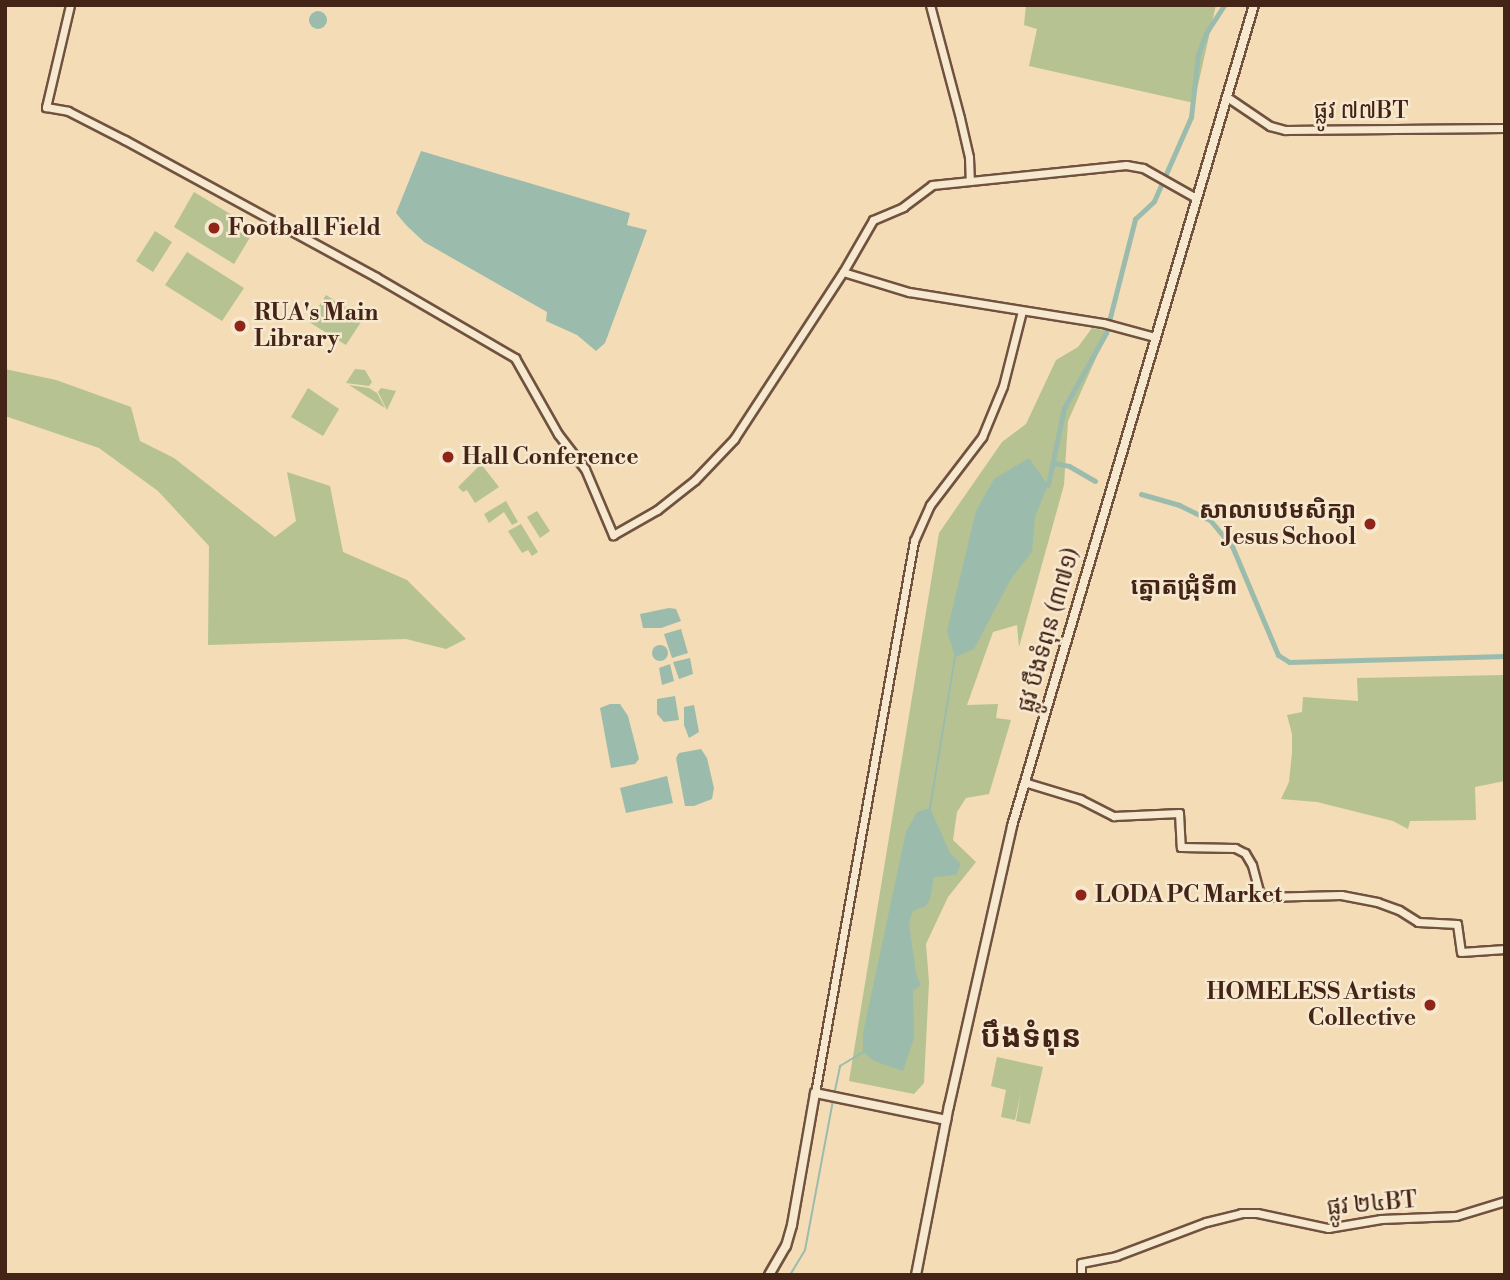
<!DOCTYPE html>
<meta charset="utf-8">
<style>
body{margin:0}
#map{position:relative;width:1510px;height:1280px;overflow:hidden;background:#f3dcb6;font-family:"Libre Bodoni","Noto Sans Khmer",serif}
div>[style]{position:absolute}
.green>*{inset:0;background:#b6c291}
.water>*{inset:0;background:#9bbcac}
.round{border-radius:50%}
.stream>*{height:2px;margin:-1px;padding:0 1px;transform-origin:1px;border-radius:1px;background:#9bbcac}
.canal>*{height:5px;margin:-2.5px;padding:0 2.5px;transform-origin:2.5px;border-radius:2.5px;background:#9bbcac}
.roads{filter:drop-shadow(2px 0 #70523f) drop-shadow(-2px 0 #70523f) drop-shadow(0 2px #70523f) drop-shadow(0 -2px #70523f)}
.tertiary>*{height:7px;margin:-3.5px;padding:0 3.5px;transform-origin:3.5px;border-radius:3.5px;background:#f7e8d0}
.secondary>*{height:8px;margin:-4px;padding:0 4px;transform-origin:4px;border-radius:4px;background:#f7e8d0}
.dots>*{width:19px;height:19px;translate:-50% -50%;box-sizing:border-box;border:4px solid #f7e8d0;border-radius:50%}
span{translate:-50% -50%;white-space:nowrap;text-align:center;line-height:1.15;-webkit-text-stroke:5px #f7e8d0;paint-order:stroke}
.street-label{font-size:23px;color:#442417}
.poi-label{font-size:23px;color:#442417;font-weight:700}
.left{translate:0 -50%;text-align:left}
.right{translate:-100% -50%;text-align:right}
.neighbourhood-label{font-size:24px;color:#442417;font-weight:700}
.district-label{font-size:30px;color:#442417;font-weight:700}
.frame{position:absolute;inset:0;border:7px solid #442417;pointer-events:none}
</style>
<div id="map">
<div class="green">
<i style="clip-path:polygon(1026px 5px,1216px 5px,1194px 103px,1029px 66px,1037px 29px,1024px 25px)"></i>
<i style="clip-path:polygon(194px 192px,255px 229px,234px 264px,174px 227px)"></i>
<i style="clip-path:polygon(155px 231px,172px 242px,153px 272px,136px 261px)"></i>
<i style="clip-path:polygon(187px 252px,244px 288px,222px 321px,165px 285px)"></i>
<i style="clip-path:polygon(326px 295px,363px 319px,346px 345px,309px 322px)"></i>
<i style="clip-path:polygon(1092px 328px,1108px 331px,1068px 421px,1064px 485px,1019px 647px,1017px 625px,993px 632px,967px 705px,998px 704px,996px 718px,1011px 720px,989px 794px,966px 798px,957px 812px,953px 840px,976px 862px,948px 897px,926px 944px,929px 982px,924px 1083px,914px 1094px,849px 1081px,939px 533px,1002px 442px,1026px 424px,1056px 360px,1078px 347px)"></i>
<i style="clip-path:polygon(5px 369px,56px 380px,131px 407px,140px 441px,174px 458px,275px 537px,296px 521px,287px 472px,330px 486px,343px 552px,407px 580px,466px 639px,446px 649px,406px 639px,208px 645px,209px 546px,158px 491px,99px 448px,5px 416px)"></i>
<i style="clip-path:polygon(355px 369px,365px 370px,372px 382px,369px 386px,346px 383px)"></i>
<i style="clip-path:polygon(349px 385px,369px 388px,377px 393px,385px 408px)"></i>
<i style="clip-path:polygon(308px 388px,339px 409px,323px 436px,291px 417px)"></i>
<i style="clip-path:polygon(381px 388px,396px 391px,387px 410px,378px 392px)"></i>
<i style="clip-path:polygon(481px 464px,499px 487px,475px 503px,467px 490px,463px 492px,458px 487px)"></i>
<i style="clip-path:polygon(506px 501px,518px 522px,512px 525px,504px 512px,489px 523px,484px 514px)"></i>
<i style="clip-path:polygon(537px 511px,550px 531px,540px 538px,527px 517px)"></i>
<i style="clip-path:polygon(521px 524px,538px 552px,532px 556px,528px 550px,522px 553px,508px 531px)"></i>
<i style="clip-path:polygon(1505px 675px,1505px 781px,1475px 787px,1476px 820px,1410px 821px,1408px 829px,1393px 821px,1317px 802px,1281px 799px,1289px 782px,1292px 753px,1292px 734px,1287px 715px,1302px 712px,1303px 697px,1358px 701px,1357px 678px)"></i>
<i style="clip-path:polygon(997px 1057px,1043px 1067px,1030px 1124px,1016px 1121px,1021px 1092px,1015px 1120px,1001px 1117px,1006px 1090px,991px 1086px)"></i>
</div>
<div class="water">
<i class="round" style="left:309px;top:11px;width:18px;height:18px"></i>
<i style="clip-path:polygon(421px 151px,630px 213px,627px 225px,647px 230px,605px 343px,596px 351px,577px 335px,546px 321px,547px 312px,424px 242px,406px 225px,396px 213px)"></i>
<i style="clip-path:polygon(1029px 458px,1048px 485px,1035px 517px,1032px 552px,1011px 579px,974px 649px,955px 657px,947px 631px,976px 511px,994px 479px)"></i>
<i style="clip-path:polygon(669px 608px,676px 609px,681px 621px,661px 628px,643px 628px,640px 614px)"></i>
<i style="clip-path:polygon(681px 629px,688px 653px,672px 658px,664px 634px)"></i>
<i class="round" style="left:652px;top:645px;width:16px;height:16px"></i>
<i style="clip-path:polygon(690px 658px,693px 674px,679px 679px,673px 662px)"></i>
<i style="clip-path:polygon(670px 664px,674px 681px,662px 685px,659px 668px)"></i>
<i style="clip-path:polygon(675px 696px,679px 720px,664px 722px,657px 714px,657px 699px)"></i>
<i style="clip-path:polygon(610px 704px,620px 704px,628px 716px,639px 759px,635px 764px,611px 768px,600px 708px)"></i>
<i style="clip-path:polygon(694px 705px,699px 732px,689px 738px,684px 725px,684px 707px)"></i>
<i style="clip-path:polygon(701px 749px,707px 758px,714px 788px,712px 799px,694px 806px,685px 806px,676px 758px,679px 753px)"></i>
<i style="clip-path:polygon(667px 776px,673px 803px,626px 813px,620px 788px)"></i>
<i style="clip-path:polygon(930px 808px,950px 853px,961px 864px,956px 875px,934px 877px,930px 899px,926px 906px,913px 911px,909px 923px,916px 974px,921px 985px,913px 991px,914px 1038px,903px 1071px,874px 1061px,863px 1052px,863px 1033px,906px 832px,917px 812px)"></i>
</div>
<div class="stream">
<i style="left:930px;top:808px;width:153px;rotate:-80.6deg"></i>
<i style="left:834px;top:1095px;width:30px;rotate:-78deg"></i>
<i style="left:840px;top:1066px;width:27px;rotate:-31deg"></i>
<i style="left:790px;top:1275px;width:29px;rotate:-59deg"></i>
<i style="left:805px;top:1250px;width:152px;rotate:-79.4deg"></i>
</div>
<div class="canal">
<i style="left:1054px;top:463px;width:15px;rotate:11deg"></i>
<i style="left:1069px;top:466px;width:30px;rotate:30deg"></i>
<i style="left:1048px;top:485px;width:79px;rotate:-78.3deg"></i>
<i style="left:1064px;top:408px;width:86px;rotate:-60.8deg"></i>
<i style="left:1106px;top:333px;width:118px;rotate:-75.7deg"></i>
<i style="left:1135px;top:219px;width:26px;rotate:-43deg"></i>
<i style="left:1154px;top:201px;width:92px;rotate:-66.2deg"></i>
<i style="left:1191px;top:117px;width:62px;rotate:-83.6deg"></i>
<i style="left:1198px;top:55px;width:23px;rotate:-70deg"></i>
<i style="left:1206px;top:33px;width:33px;rotate:-57deg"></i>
<i style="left:1141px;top:494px;width:40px;rotate:16deg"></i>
<i style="left:1179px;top:505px;width:34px;rotate:26deg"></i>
<i style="left:1210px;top:520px;width:34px;rotate:50deg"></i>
<i style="left:1232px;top:546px;width:118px;rotate:67.1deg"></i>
<i style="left:1278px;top:655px;width:13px;rotate:32deg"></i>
<i style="left:1289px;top:662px;width:216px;rotate:-1.6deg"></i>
</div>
<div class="roads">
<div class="tertiary">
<i style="left:70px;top:5px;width:105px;rotate:103.2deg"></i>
<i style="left:46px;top:107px;width:22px;rotate:10deg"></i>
<i style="left:68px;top:111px;width:64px;rotate:27deg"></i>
<i style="left:125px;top:140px;width:286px;rotate:28.6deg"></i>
<i style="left:376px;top:277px;width:161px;rotate:30.2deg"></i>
<i style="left:515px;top:358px;width:87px;rotate:60.5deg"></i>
<i style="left:558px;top:434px;width:44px;rotate:52.4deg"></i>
<i style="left:585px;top:469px;width:72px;rotate:67deg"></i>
<i style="left:613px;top:535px;width:51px;rotate:-29.6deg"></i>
<i style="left:657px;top:510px;width:48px;rotate:-38.3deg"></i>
<i style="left:695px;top:480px;width:57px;rotate:-46.4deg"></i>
<i style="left:734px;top:439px;width:199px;rotate:-56.9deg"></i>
<i style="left:843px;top:272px;width:60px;rotate:-60deg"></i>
<i style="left:873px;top:220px;width:33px;rotate:-23deg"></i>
<i style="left:903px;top:207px;width:36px;rotate:-37deg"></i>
<i style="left:932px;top:185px;width:195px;rotate:-5.9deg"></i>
<i style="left:1126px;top:165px;width:17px;rotate:10deg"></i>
<i style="left:1143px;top:168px;width:61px;rotate:29.5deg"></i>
<i style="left:930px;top:5px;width:117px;rotate:75.1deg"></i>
<i style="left:960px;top:118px;width:40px;rotate:77deg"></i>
<i style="left:969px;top:157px;width:23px;rotate:88deg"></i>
<i style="left:1227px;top:97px;width:52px;rotate:34deg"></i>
<i style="left:1270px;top:126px;width:16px;rotate:15deg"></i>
<i style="left:1285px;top:130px;width:220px;rotate:-0.5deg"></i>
<i style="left:843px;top:272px;width:69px;rotate:16.9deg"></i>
<i style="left:909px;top:292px;width:196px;rotate:9.1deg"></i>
<i style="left:1103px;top:323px;width:54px;rotate:15.1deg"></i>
<i style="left:1024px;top:782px;width:59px;rotate:16.9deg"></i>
<i style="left:1080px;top:799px;width:38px;rotate:27deg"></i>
<i style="left:1114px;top:816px;width:65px;rotate:-2.6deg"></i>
<i style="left:1179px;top:813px;width:34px;rotate:87deg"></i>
<i style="left:1181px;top:847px;width:54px;rotate:1.1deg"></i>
<i style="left:1235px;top:848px;width:11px;rotate:27deg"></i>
<i style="left:1245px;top:853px;width:14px;rotate:60deg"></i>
<i style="left:1252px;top:865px;width:27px;rotate:75deg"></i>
<i style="left:1259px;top:891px;width:8px;rotate:50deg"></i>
<i style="left:1264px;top:897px;width:77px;rotate:-1.5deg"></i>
<i style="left:1341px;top:895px;width:37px;rotate:11deg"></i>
<i style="left:1377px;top:902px;width:23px;rotate:20deg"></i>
<i style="left:1399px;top:910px;width:22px;rotate:32deg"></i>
<i style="left:1418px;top:922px;width:39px;rotate:3deg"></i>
<i style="left:1457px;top:924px;width:28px;rotate:82deg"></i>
<i style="left:1461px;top:952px;width:44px;rotate:-3.9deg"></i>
<i style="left:815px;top:1093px;width:561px;rotate:-79.83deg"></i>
<i style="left:914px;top:541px;width:39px;rotate:-66deg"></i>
<i style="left:930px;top:505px;width:86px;rotate:-52.6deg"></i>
<i style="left:982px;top:437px;width:55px;rotate:-67.6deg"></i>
<i style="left:1003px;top:386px;width:77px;rotate:-75.8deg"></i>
<i style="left:1081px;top:1275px;width:12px;rotate:-90deg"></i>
<i style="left:1081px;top:1263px;width:36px;rotate:-11deg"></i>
<i style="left:1116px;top:1256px;width:96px;rotate:-20.7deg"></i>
<i style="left:1206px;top:1222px;width:36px;rotate:-14deg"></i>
<i style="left:1241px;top:1213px;width:16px"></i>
<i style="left:1257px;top:1213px;width:73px;rotate:11.9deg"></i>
<i style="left:1328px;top:1228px;width:54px;rotate:-9.6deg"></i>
<i style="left:1381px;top:1219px;width:75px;rotate:-2.3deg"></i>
<i style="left:1456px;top:1216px;width:51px;rotate:-17deg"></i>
</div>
<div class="secondary">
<i style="left:769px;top:1275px;width:34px;rotate:-60deg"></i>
<i style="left:786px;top:1246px;width:22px;rotate:-74deg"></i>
<i style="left:792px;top:1225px;width:134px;rotate:-80.1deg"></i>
<i style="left:815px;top:1093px;width:134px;rotate:11.6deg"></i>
<i style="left:916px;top:1275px;width:172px;rotate:-79deg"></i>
<i style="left:949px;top:1106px;width:287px;rotate:-77.3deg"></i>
<i style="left:1012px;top:826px;width:856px;rotate:-73.58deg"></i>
</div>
</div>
<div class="dots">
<i style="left:214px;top:228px;background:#8f2418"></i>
<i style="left:240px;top:326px;background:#8f2418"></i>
<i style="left:448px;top:457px;background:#8f2418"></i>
<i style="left:1370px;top:524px;background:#8f2418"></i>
<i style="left:1081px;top:895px;background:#8f2418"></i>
<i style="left:1430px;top:1005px;background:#8f2418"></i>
</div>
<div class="street-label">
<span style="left:1361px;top:111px">ផ្លូវ ៧៧BT</span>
<span style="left:1049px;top:630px;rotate:-74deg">ផ្លូវ បឹងទំពុន (៣៧១)</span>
<span style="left:1372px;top:1204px;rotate:-5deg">ផ្លូវ ២៤BT</span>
</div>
<div class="poi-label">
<span class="left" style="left:228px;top:228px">Football Field</span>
<span class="left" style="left:254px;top:326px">RUA's Main<br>Library</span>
<span class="left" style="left:462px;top:457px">Hall Conference</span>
<span class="right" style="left:1356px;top:524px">សាលាបឋមសិក្សា<br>Jesus School</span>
<span class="left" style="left:1095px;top:895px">LODA PC Market</span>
<span class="right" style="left:1416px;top:1005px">HOMELESS Artists<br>Collective</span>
</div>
<div class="neighbourhood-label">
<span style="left:1184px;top:588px">ត្នោតជ្រុំទី៣</span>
</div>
<div class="district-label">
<span style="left:1031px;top:1038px">បឹងទំពុន</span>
</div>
<div class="frame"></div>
</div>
